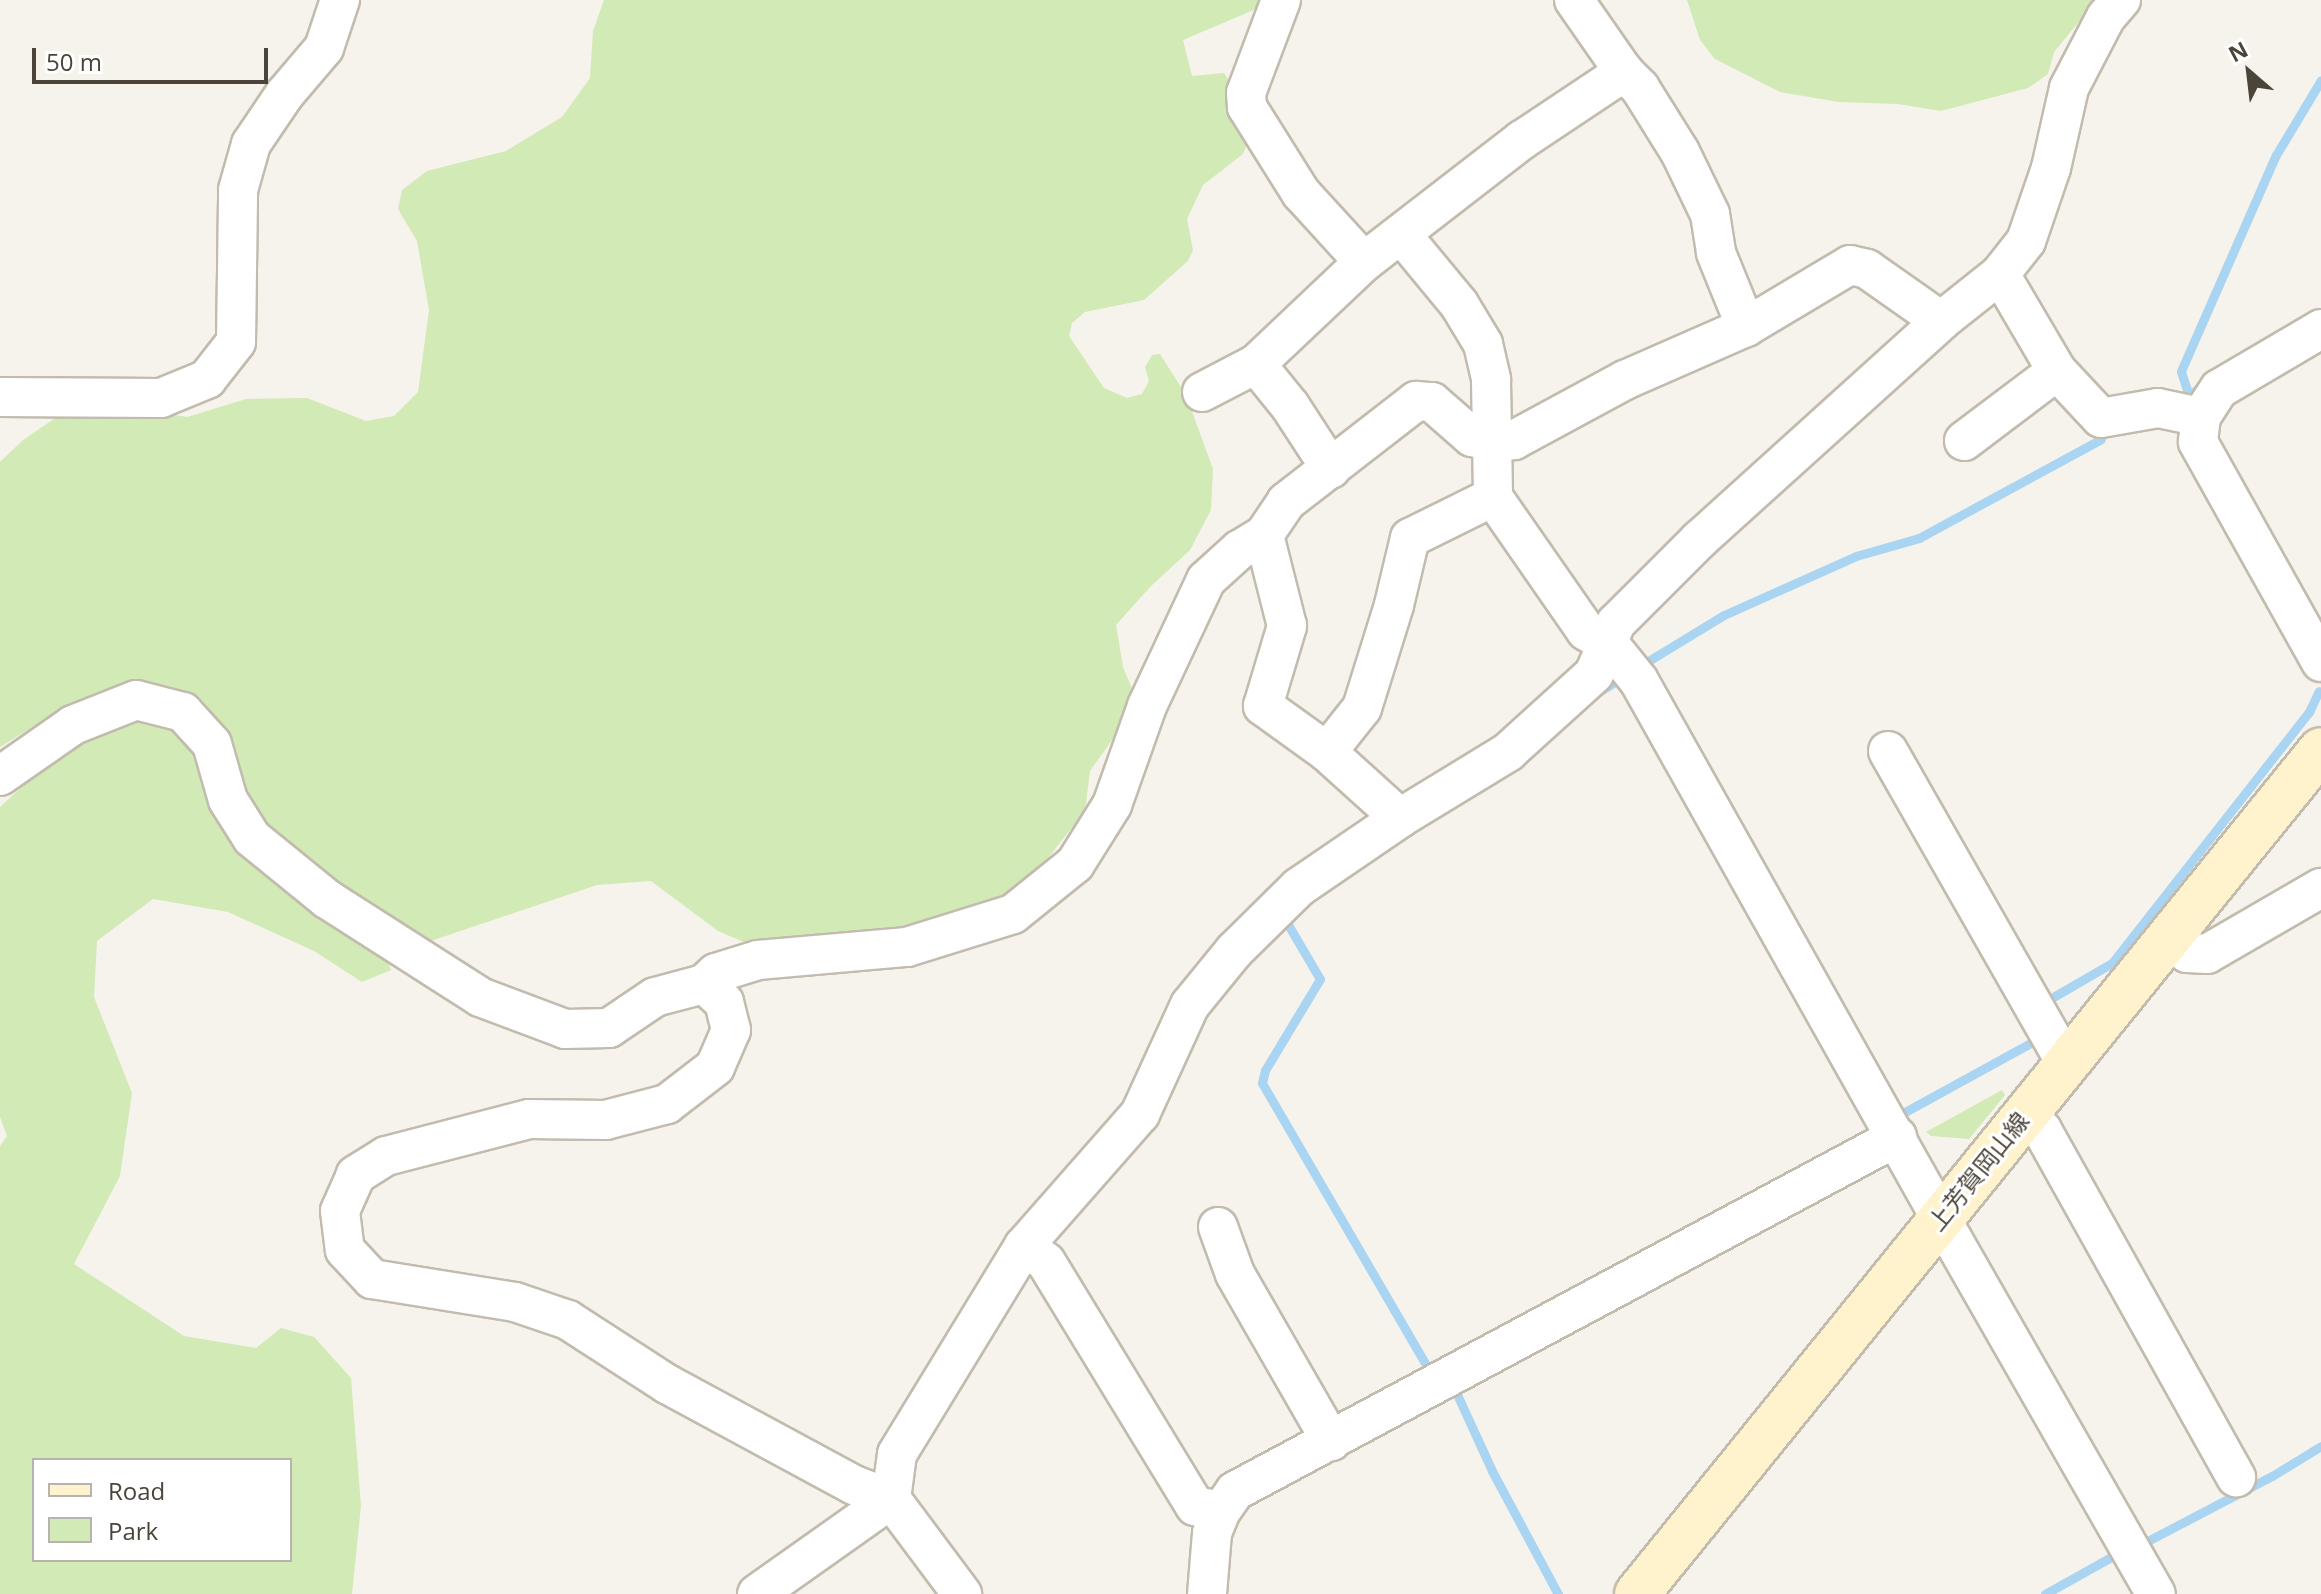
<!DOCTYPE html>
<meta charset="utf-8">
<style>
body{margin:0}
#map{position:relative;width:2321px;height:1594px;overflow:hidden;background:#f6f3ec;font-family:"Open Sans","Noto Sans JP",sans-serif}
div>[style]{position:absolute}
.green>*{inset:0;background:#d2eab5}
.stream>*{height:9px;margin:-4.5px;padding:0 4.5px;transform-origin:4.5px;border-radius:4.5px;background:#a9d4f2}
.roads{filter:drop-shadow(2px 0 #c2bbae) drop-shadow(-2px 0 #c2bbae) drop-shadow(0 2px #c2bbae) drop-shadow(0 -2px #c2bbae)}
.minor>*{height:38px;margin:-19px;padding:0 19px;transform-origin:19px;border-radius:19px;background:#fff}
.secondary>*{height:44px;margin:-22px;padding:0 22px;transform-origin:22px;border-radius:22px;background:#fff3cd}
span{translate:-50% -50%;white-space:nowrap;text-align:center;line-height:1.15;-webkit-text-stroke:6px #fff;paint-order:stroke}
.street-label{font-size:24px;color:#4b4439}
.legend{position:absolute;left:32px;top:1458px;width:260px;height:104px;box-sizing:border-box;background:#fff;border:2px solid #b7b4b0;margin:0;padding:10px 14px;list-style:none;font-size:24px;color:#4b4439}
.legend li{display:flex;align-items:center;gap:16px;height:40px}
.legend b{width:40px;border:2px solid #b7b4b0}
.north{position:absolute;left:2209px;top:32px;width:80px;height:80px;-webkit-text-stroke:6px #fff;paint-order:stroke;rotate:332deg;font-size:22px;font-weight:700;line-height:32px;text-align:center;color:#4b4439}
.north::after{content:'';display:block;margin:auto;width:28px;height:36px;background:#4b4439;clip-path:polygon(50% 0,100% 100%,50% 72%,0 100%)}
.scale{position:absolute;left:32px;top:48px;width:236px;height:36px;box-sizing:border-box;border:4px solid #4b4439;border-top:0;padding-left:10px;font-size:24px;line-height:28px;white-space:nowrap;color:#4b4439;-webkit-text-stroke:6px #fff;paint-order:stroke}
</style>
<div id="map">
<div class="green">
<i style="clip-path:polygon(604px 0,1260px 0,1256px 9px,1183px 40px,1192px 76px,1224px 73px,1233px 87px,1248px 142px,1243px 154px,1203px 185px,1187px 219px,1193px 250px,1188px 261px,1144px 300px,1085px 312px,1072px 323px,1069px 336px,1104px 388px,1127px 398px,1142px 394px,1149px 381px,1145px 367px,1152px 355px,1160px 354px,1186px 395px,1213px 469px,1211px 510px,1190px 550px,1150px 587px,1116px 625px,1123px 667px,1135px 696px,1130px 715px,1090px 771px,1085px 811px,1036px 873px,998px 903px,897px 933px,753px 946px,718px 931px,651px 881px,597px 885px,431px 941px,334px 887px,260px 822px,245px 796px,227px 733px,199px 696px,137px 679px,68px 705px,0 747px,0 462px,23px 440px,70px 408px,113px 405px,187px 417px,246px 399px,307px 398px,366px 421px,394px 416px,418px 392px,429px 310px,417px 241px,398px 209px,402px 190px,427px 171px,506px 151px,562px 117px,590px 78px,593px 31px)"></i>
<i style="clip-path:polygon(1687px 0,2091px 0,2091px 7px,2054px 52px,2048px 74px,2028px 88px,1941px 111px,1898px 104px,1839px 102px,1780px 92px,1715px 59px,1700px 40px)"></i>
<i style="clip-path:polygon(evenodd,133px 714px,177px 722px,203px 748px,218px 802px,382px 945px,391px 970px,362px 982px,314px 951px,228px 912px,153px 899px,97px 941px,94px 997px,132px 1093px,120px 1176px,74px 1264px,184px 1336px,256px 1348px,281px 1328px,314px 1337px,351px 1378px,361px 1506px,352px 1594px,0 1594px,0 1146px,7px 1136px,0 1117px,0 807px,60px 752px,133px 714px,34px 1460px,290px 1460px,290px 1560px,34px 1560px,34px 1460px)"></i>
<i style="clip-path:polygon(2002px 1090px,2005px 1095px,1969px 1139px,1931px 1136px,1926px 1132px)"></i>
</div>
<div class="stream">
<i style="left:2203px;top:384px;width:18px;rotate:139deg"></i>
<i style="left:2189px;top:396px;width:26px;rotate:-108deg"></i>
<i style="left:2181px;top:371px;width:236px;rotate:-66.3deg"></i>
<i style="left:2276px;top:155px;width:87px;rotate:-59deg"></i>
<i style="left:1645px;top:663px;width:92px;rotate:-31.3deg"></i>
<i style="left:1724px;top:615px;width:145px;rotate:-24.1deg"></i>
<i style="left:1856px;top:556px;width:66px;rotate:-15.9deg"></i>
<i style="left:1919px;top:538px;width:207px;rotate:-28.5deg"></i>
<i style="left:1597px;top:693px;width:25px;rotate:-32deg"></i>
<i style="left:1283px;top:916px;width:73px;rotate:59.6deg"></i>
<i style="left:1320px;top:979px;width:106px;rotate:121.1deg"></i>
<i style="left:1265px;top:1070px;width:13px;rotate:103deg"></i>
<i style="left:1262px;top:1083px;width:334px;rotate:59.8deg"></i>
<i style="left:2055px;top:996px;width:66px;rotate:-30.1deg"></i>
<i style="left:2112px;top:963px;width:319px;rotate:-51.9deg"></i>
<i style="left:2309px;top:712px;width:23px;rotate:-65deg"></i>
<i style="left:1894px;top:1118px;width:160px;rotate:-28.8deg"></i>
<i style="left:1455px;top:1390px;width:89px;rotate:65.4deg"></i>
<i style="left:1492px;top:1471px;width:140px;rotate:61.8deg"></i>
<i style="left:2138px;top:1546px;width:151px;rotate:-27.6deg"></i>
<i style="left:2272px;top:1476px;width:57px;rotate:-31.5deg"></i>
<i style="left:2045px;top:1594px;width:86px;rotate:-29.2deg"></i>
</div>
<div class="roads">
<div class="minor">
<i style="left:1281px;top:0;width:99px;rotate:110.6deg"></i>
<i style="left:1246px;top:93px;width:14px;rotate:86deg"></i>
<i style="left:1247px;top:107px;width:102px;rotate:57.9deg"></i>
<i style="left:1301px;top:193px;width:93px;rotate:47.6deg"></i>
<i style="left:1574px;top:0;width:88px;rotate:55.2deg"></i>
<i style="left:1624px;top:72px;width:23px;rotate:45deg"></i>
<i style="left:1640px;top:88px;width:75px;rotate:58deg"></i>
<i style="left:1680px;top:152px;width:69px;rotate:64.2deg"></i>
<i style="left:1710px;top:214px;width:39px;rotate:81deg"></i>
<i style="left:1716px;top:253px;width:80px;rotate:67.9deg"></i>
<i style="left:1401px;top:234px;width:91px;rotate:50.4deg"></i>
<i style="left:1459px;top:304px;width:47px;rotate:59deg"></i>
<i style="left:1483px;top:344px;width:37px;rotate:77deg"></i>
<i style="left:1491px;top:380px;width:117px;rotate:89deg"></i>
<i style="left:1493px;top:497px;width:163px;rotate:55.2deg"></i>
<i style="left:1586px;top:631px;width:28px;rotate:30deg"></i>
<i style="left:1610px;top:645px;width:46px;rotate:51.1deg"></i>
<i style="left:1639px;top:681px;width:641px;rotate:60.68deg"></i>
<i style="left:1953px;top:1240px;width:408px;rotate:60.2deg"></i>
<i style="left:2000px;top:274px;width:113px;rotate:59.6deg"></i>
<i style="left:2057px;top:371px;width:64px;rotate:46.9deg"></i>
<i style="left:2101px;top:418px;width:58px;rotate:-10deg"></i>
<i style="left:2158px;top:408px;width:44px;rotate:11.8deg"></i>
<i style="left:2321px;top:329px;width:118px;rotate:149.5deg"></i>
<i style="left:2219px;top:389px;width:33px;rotate:123deg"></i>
<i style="left:2201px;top:417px;width:25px;rotate:97deg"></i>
<i style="left:2198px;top:442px;width:252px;rotate:60.8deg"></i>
<i style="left:1256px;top:364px;width:54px;rotate:51deg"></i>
<i style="left:1290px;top:406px;width:75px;rotate:56.9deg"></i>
<i style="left:1202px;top:392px;width:61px;rotate:-27.4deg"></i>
<i style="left:1256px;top:364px;width:149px;rotate:-43.4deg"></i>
<i style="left:1364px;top:262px;width:200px;rotate:-37.7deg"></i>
<i style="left:1522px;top:140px;width:123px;rotate:-33.7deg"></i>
<i style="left:0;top:397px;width:161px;rotate:0.4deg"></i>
<i style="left:161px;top:398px;width:50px;rotate:-22.4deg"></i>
<i style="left:207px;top:379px;width:47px;rotate:-51.9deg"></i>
<i style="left:236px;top:342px;width:152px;rotate:-89.2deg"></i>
<i style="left:238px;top:190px;width:48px;rotate:-74.2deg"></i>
<i style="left:251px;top:144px;width:59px;rotate:-56deg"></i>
<i style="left:284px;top:95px;width:62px;rotate:-49.6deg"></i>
<i style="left:324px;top:48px;width:51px;rotate:-71.6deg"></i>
<i style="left:1964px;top:441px;width:116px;rotate:-37deg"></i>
<i style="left:1888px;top:751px;width:359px;rotate:60.3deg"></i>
<i style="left:1327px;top:752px;width:56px;rotate:-51.5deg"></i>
<i style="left:1362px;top:708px;width:108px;rotate:-72.7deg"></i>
<i style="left:1394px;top:605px;width:69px;rotate:-76.6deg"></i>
<i style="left:1410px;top:538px;width:93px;rotate:-26.3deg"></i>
<i style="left:0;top:776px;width:89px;rotate:-34.9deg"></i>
<i style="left:73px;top:725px;width:68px;rotate:-21.6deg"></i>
<i style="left:136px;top:700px;width:49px;rotate:14.3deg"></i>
<i style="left:183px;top:712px;width:43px;rotate:47.8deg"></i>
<i style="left:212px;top:744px;width:58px;rotate:74.1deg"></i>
<i style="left:228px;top:800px;width:45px;rotate:57.7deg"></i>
<i style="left:252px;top:838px;width:97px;rotate:39.1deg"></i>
<i style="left:327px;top:899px;width:182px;rotate:32.6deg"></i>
<i style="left:480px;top:997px;width:91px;rotate:20.6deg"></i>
<i style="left:565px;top:1029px;width:44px;rotate:-1.3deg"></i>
<i style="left:609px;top:1028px;width:55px;rotate:-34deg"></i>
<i style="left:655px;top:997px;width:51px;rotate:-14.9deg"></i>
<i style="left:704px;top:984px;width:27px;rotate:42deg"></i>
<i style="left:724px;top:1002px;width:29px;rotate:76deg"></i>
<i style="left:731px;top:1030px;width:40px;rotate:113.4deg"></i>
<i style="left:715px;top:1067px;width:61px;rotate:142.4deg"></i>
<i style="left:667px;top:1104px;width:63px;rotate:165.3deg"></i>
<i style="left:606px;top:1120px;width:77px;rotate:-179.3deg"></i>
<i style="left:529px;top:1119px;width:148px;rotate:165.5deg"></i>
<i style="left:386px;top:1156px;width:36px;rotate:148deg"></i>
<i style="left:356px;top:1175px;width:39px;rotate:114deg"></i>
<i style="left:340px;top:1211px;width:39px;rotate:83deg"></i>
<i style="left:345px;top:1250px;width:40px;rotate:47deg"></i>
<i style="left:372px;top:1279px;width:145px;rotate:9.1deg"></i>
<i style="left:515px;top:1302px;width:56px;rotate:18.8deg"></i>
<i style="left:568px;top:1320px;width:118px;rotate:32.9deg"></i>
<i style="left:667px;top:1384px;width:213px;rotate:28.4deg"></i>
<i style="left:854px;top:1485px;width:40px;rotate:21deg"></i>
<i style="left:891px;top:1499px;width:119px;rotate:53.2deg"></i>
<i style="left:1400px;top:818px;width:98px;rotate:-137.9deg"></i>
<i style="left:1327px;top:752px;width:79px;rotate:-144.3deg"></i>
<i style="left:1263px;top:706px;width:84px;rotate:-73.3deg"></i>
<i style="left:1287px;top:626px;width:94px;rotate:-104.2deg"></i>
<i style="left:1264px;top:535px;width:40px;rotate:-56deg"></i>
<i style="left:1286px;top:502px;width:165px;rotate:-37.8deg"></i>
<i style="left:1416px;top:401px;width:16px;rotate:4deg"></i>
<i style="left:1432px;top:402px;width:53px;rotate:41.2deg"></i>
<i style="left:1472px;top:437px;width:22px;rotate:13deg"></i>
<i style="left:1493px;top:442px;width:21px;rotate:-5deg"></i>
<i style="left:1514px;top:440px;width:126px;rotate:-28.4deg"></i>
<i style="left:1625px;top:380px;width:132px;rotate:-23.7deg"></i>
<i style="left:1746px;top:327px;width:121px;rotate:-30.8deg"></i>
<i style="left:1850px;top:265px;width:17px;rotate:13deg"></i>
<i style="left:1867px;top:269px;width:90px;rotate:35.1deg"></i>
<i style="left:2170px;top:937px;width:23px;rotate:43deg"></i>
<i style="left:2187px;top:953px;width:20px;rotate:3deg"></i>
<i style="left:2207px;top:954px;width:132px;rotate:-30.1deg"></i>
<i style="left:704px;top:984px;width:16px;rotate:-43deg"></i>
<i style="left:716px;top:973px;width:44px;rotate:-17.2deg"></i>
<i style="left:758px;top:960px;width:150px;rotate:-5deg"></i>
<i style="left:907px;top:947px;width:111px;rotate:-17.3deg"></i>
<i style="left:1013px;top:914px;width:80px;rotate:-38.9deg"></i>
<i style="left:1075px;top:864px;width:70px;rotate:-57.9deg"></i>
<i style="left:1112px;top:805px;width:105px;rotate:-70.5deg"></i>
<i style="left:1147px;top:706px;width:139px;rotate:-64.9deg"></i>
<i style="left:1206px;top:580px;width:45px;rotate:-42.3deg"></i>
<i style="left:1239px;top:550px;width:29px;rotate:-31deg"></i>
<i style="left:2022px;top:1117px;width:24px;rotate:33deg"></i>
<i style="left:2042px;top:1130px;width:398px;rotate:60.8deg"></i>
<i style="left:1218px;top:1227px;width:50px;rotate:70.1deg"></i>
<i style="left:1235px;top:1274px;width:193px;rotate:60.1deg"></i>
<i style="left:1024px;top:1246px;width:27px;rotate:36deg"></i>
<i style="left:1046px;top:1262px;width:286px;rotate:58.6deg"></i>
<i style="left:1195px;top:1506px;width:26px;rotate:11deg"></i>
<i style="left:757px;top:1594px;width:164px;rotate:-35.3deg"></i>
<i style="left:891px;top:1499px;width:45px;rotate:-82.4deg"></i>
<i style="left:897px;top:1454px;width:244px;rotate:-58.6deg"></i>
<i style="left:1024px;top:1246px;width:176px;rotate:-48.7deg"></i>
<i style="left:1140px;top:1114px;width:120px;rotate:-65.4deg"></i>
<i style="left:1190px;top:1005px;width:70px;rotate:-50.8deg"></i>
<i style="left:1234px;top:951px;width:91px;rotate:-44.6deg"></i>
<i style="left:1299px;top:887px;width:122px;rotate:-34.3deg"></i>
<i style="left:1400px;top:818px;width:127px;rotate:-31.4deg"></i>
<i style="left:1508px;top:752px;width:116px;rotate:-42.2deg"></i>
<i style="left:1594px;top:674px;width:56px;rotate:-66.7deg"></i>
<i style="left:1616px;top:623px;width:117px;rotate:-45deg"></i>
<i style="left:1699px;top:540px;width:326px;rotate:-42.1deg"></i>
<i style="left:1941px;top:321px;width:75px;rotate:-38.5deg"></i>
<i style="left:2000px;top:274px;width:42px;rotate:-51.8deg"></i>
<i style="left:2026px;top:241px;width:77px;rotate:-71.1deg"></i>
<i style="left:2051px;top:168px;width:82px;rotate:-77.3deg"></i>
<i style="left:2069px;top:88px;width:80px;rotate:-62.5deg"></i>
<i style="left:2106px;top:17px;width:23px;rotate:-49deg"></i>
<i style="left:1207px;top:1594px;width:61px;rotate:-85.3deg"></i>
<i style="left:1212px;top:1533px;width:24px;rotate:-68deg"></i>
<i style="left:1221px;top:1511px;width:24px;rotate:-55deg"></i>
<i style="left:1235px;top:1491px;width:751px;rotate:-28.14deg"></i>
</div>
<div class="secondary">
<i style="left:1637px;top:1594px;width:1086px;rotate:-50.98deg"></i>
</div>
</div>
<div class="street-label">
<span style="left:1978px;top:1171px;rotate:-51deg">上芳賀岡山線</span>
</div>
<ul class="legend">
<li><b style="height:10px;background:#fff3cd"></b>Road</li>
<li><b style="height:22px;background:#d2eab5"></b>Park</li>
</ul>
<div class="north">N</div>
<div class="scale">50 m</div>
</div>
